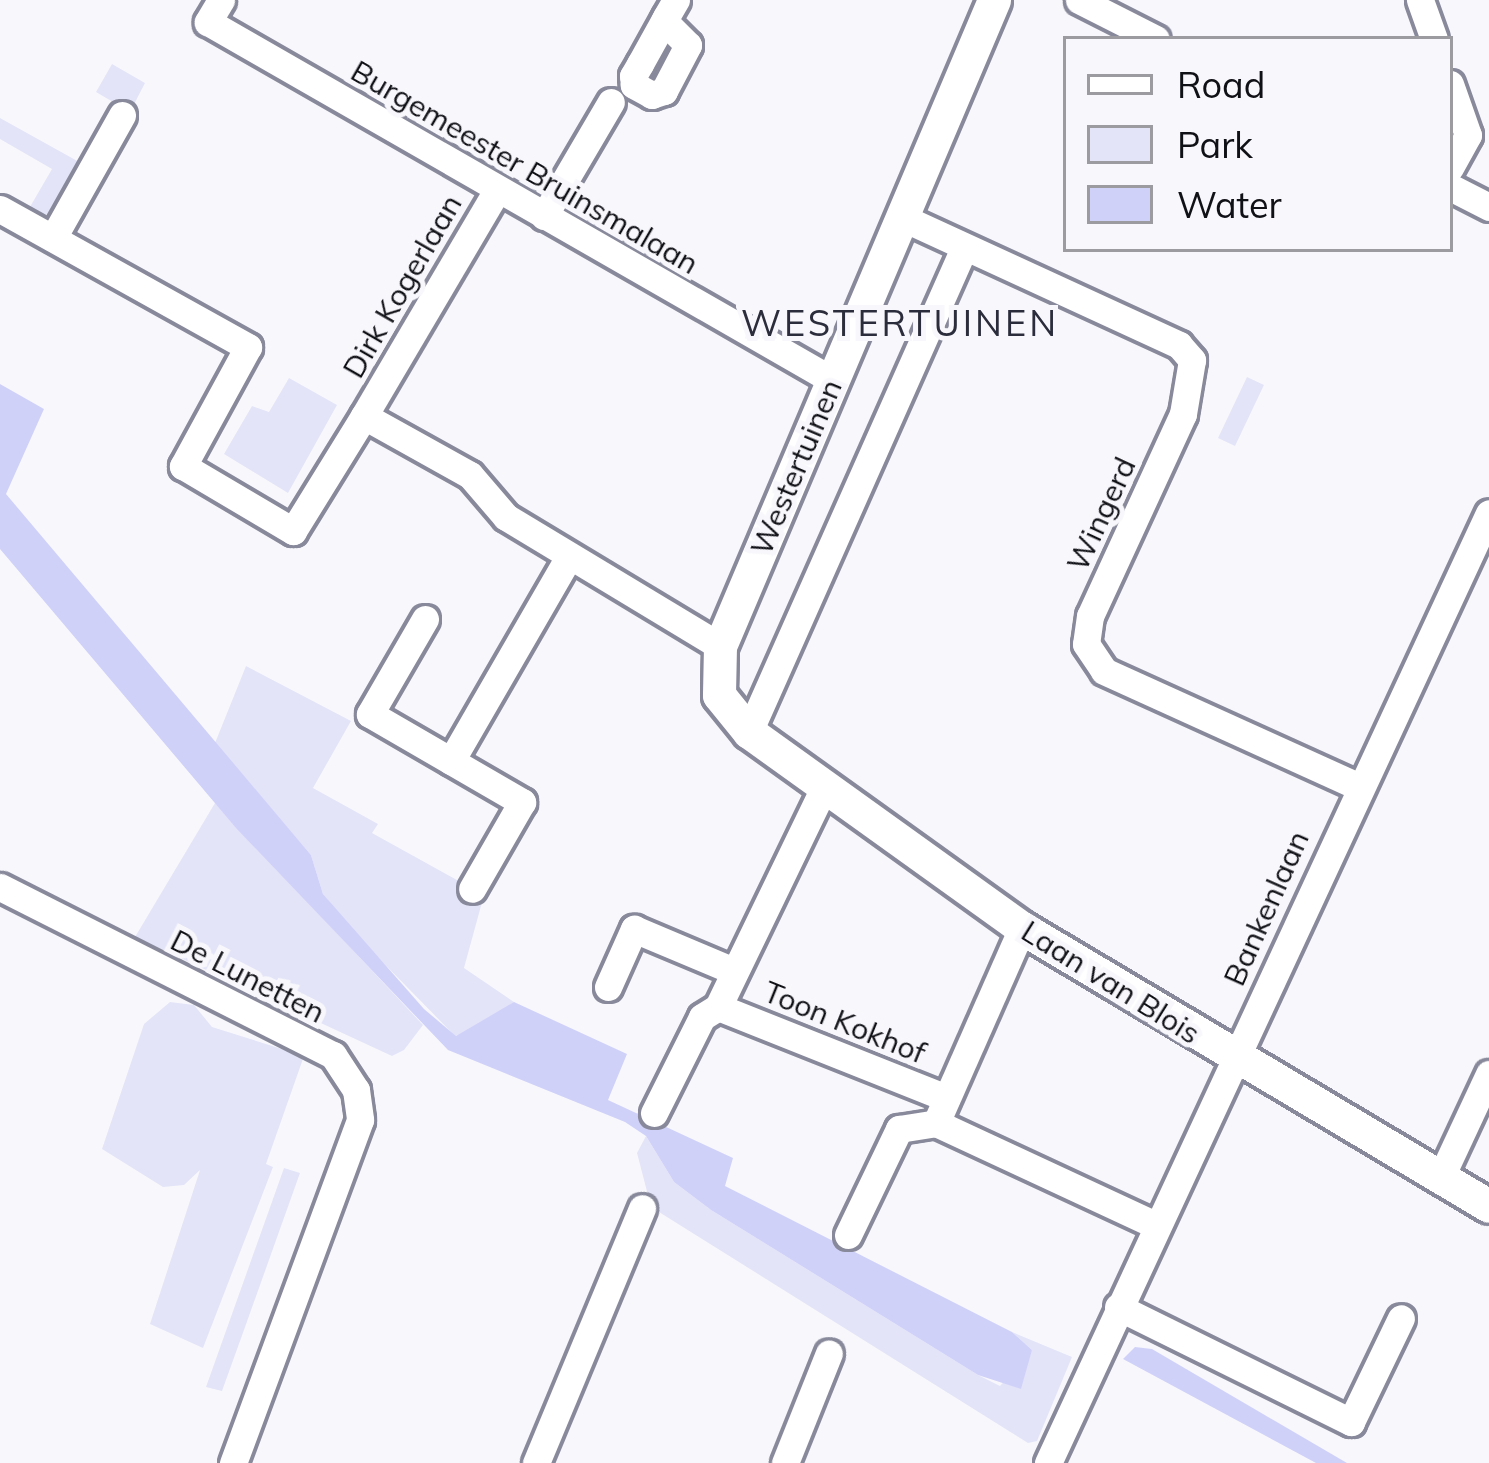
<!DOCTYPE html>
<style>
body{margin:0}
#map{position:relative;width:1489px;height:1463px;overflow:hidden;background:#f8f8fc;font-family:Mulish,sans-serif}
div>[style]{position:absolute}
.green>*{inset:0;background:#e3e4f8}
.water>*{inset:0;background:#d0d1f9}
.roads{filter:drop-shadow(3px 0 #88899b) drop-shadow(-3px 0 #88899b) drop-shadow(0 3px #88899b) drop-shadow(0 -3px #88899b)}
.minor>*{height:27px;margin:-13.5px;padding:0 13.5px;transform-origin:13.5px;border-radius:13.5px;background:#fff}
.tertiary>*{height:33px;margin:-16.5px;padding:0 16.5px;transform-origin:16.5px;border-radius:16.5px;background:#fff}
span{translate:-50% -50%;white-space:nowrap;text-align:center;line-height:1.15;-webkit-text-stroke:10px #f8f8fc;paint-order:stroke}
.street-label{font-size:30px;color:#101017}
.quarter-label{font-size:36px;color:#2c2d3c;letter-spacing:3px}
.legend{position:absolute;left:1063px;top:36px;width:390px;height:216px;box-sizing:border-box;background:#f8f8fc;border:3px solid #9b9ba0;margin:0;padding:15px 21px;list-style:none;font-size:36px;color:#101017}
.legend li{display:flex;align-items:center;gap:24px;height:60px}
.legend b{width:60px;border:3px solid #9b9ba0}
</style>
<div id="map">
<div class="green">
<i style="clip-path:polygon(112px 64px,145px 83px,130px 112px,96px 92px)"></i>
<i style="clip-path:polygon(0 118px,81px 163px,51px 215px,27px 212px,52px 169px,0 139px)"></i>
<i style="clip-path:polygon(1247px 377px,1264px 385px,1235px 446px,1218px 438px)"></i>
<i style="clip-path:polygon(289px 378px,337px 405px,288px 493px,224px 454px,252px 406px,269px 412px)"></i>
<i style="clip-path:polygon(246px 666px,351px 721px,313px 788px,378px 824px,372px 833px,484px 895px,464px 968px,514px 1002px,474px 1031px,455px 1036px,357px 936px,323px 894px,311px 855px,215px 743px)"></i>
<i style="clip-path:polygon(215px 803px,423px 1025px,404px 1050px,392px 1056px,135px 937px)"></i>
<i style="clip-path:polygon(170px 1002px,194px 1005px,212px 1027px,304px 1056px,266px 1164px,273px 1167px,203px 1348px,150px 1324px,200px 1170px,184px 1185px,163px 1187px,102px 1149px,144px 1024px)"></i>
<i style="clip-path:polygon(646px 1136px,674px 1182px,711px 1210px,978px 1375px,1000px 1386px,1032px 1350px,1012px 1332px,1072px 1357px,1037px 1441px,1028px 1443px,651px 1207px,637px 1153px)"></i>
<i style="clip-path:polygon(284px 1168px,300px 1173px,244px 1330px,222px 1391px,206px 1387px)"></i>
</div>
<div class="water">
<i style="clip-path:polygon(0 384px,44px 409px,6px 494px,311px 855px,323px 894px,424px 1009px,456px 1036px,514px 1002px,627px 1054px,608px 1100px,733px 1158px,725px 1186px,1012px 1332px,1032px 1350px,1021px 1389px,978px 1375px,711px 1210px,674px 1182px,646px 1136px,625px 1122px,448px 1050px,236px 828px,0 549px)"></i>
<i style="clip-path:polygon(1135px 1347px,1152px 1349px,1347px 1463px,1316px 1463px,1123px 1359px)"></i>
</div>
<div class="roads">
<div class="minor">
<i style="left:221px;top:0;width:26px;rotate:121deg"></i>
<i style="left:208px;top:22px;width:719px;rotate:29.84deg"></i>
<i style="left:1079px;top:0;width:86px;rotate:26.9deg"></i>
<i style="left:1420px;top:0;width:41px;rotate:70.3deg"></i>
<i style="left:664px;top:21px;width:34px;rotate:45deg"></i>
<i style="left:688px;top:45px;width:52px;rotate:117.6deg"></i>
<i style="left:664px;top:91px;width:13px;rotate:162deg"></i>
<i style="left:652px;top:95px;width:21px;rotate:-151deg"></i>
<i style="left:634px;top:85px;width:9px;rotate:-96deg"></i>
<i style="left:633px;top:76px;width:14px;rotate:-60deg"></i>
<i style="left:640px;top:64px;width:54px;rotate:-61deg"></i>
<i style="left:666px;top:17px;width:20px;rotate:-60deg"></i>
<i style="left:1450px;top:84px;width:54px;rotate:70.6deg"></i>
<i style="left:1468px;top:135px;width:37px;rotate:119deg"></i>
<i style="left:1450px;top:187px;width:44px;rotate:27.1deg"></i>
<i style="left:0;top:209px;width:284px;rotate:29.1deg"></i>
<i style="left:248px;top:347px;width:136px;rotate:118.6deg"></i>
<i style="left:183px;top:466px;width:128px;rotate:30.6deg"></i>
<i style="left:293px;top:531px;width:135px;rotate:-58.3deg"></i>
<i style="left:364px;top:416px;width:121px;rotate:29.1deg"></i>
<i style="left:470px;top:475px;width:55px;rotate:49.4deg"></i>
<i style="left:506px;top:517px;width:250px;rotate:31.1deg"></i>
<i style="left:544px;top:216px;width:132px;rotate:-59.6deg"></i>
<i style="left:901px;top:217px;width:306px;rotate:24.7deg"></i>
<i style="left:1179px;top:345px;width:20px;rotate:49deg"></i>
<i style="left:1192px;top:360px;width:55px;rotate:99.5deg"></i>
<i style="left:1183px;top:414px;width:222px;rotate:114.7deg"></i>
<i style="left:1090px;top:616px;width:28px;rotate:98deg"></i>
<i style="left:1086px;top:644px;width:32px;rotate:56deg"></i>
<i style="left:1104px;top:671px;width:279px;rotate:24.4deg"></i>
<i style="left:53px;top:238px;width:141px;rotate:-60.7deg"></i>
<i style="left:364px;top:416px;width:262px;rotate:-59.5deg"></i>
<i style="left:425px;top:619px;width:110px;rotate:120.1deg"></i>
<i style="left:370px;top:714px;width:176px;rotate:30.1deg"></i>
<i style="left:522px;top:802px;width:100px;rotate:119.9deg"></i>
<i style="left:749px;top:732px;width:530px;rotate:-66.05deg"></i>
<i style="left:451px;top:761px;width:236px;rotate:-60deg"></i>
<i style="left:0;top:887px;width:373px;rotate:26.8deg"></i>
<i style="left:333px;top:1055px;width:42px;rotate:56.7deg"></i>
<i style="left:356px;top:1090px;width:30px;rotate:82deg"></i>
<i style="left:360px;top:1120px;width:366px;rotate:110.3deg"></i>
<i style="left:608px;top:987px;width:64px;rotate:-65.9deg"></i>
<i style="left:634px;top:929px;width:108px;rotate:22.8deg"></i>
<i style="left:718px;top:1007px;width:246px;rotate:21.7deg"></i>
<i style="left:654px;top:1113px;width:107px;rotate:-63.4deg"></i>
<i style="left:702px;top:1017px;width:19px;rotate:-32deg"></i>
<i style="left:718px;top:1007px;width:243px;rotate:-64.2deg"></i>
<i style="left:936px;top:1123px;width:242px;rotate:24.9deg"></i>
<i style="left:1440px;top:1179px;width:116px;rotate:-65deg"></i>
<i style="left:848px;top:1235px;width:118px;rotate:-64.3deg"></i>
<i style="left:899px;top:1129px;width:37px;rotate:-9deg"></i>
<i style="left:936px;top:1123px;width:213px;rotate:-66.2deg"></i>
<i style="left:1118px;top:1307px;width:260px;rotate:26.3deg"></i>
<i style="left:1351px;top:1422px;width:115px;rotate:-64.3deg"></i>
<i style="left:536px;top:1463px;width:276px;rotate:-67.4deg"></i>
<i style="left:785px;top:1463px;width:118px;rotate:-68.2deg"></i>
<i style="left:1048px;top:1463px;width:1047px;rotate:-65.1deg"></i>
</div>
<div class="tertiary">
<i style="left:994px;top:0;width:702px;rotate:112.98deg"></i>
<i style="left:720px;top:646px;width:49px;rotate:91.2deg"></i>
<i style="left:719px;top:695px;width:48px;rotate:51deg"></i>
<i style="left:749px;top:732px;width:336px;rotate:35.7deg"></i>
<i style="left:1022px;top:928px;width:543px;rotate:30.76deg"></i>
</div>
</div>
<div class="street-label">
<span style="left:525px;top:167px;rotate:30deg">Burgemeester Bruinsmalaan</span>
<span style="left:402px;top:286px;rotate:-60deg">Dirk Kogerlaan</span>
<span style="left:796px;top:467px;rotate:-67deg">Westertuinen</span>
<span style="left:1101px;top:514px;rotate:-65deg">Wingerd</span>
<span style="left:1266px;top:908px;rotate:-66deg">Bankenlaan</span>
<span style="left:248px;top:976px;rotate:27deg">De Lunetten</span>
<span style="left:1111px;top:982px;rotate:32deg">Laan van Blois</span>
<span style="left:845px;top:1022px;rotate:22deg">Toon Kokhof</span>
</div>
<div class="quarter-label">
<span style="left:900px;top:323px">WESTERTUINEN</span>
</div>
<ul class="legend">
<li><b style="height:15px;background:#fff"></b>Road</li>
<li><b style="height:33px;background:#e3e4f8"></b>Park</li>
<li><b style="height:33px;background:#d0d1f9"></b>Water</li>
</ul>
</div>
